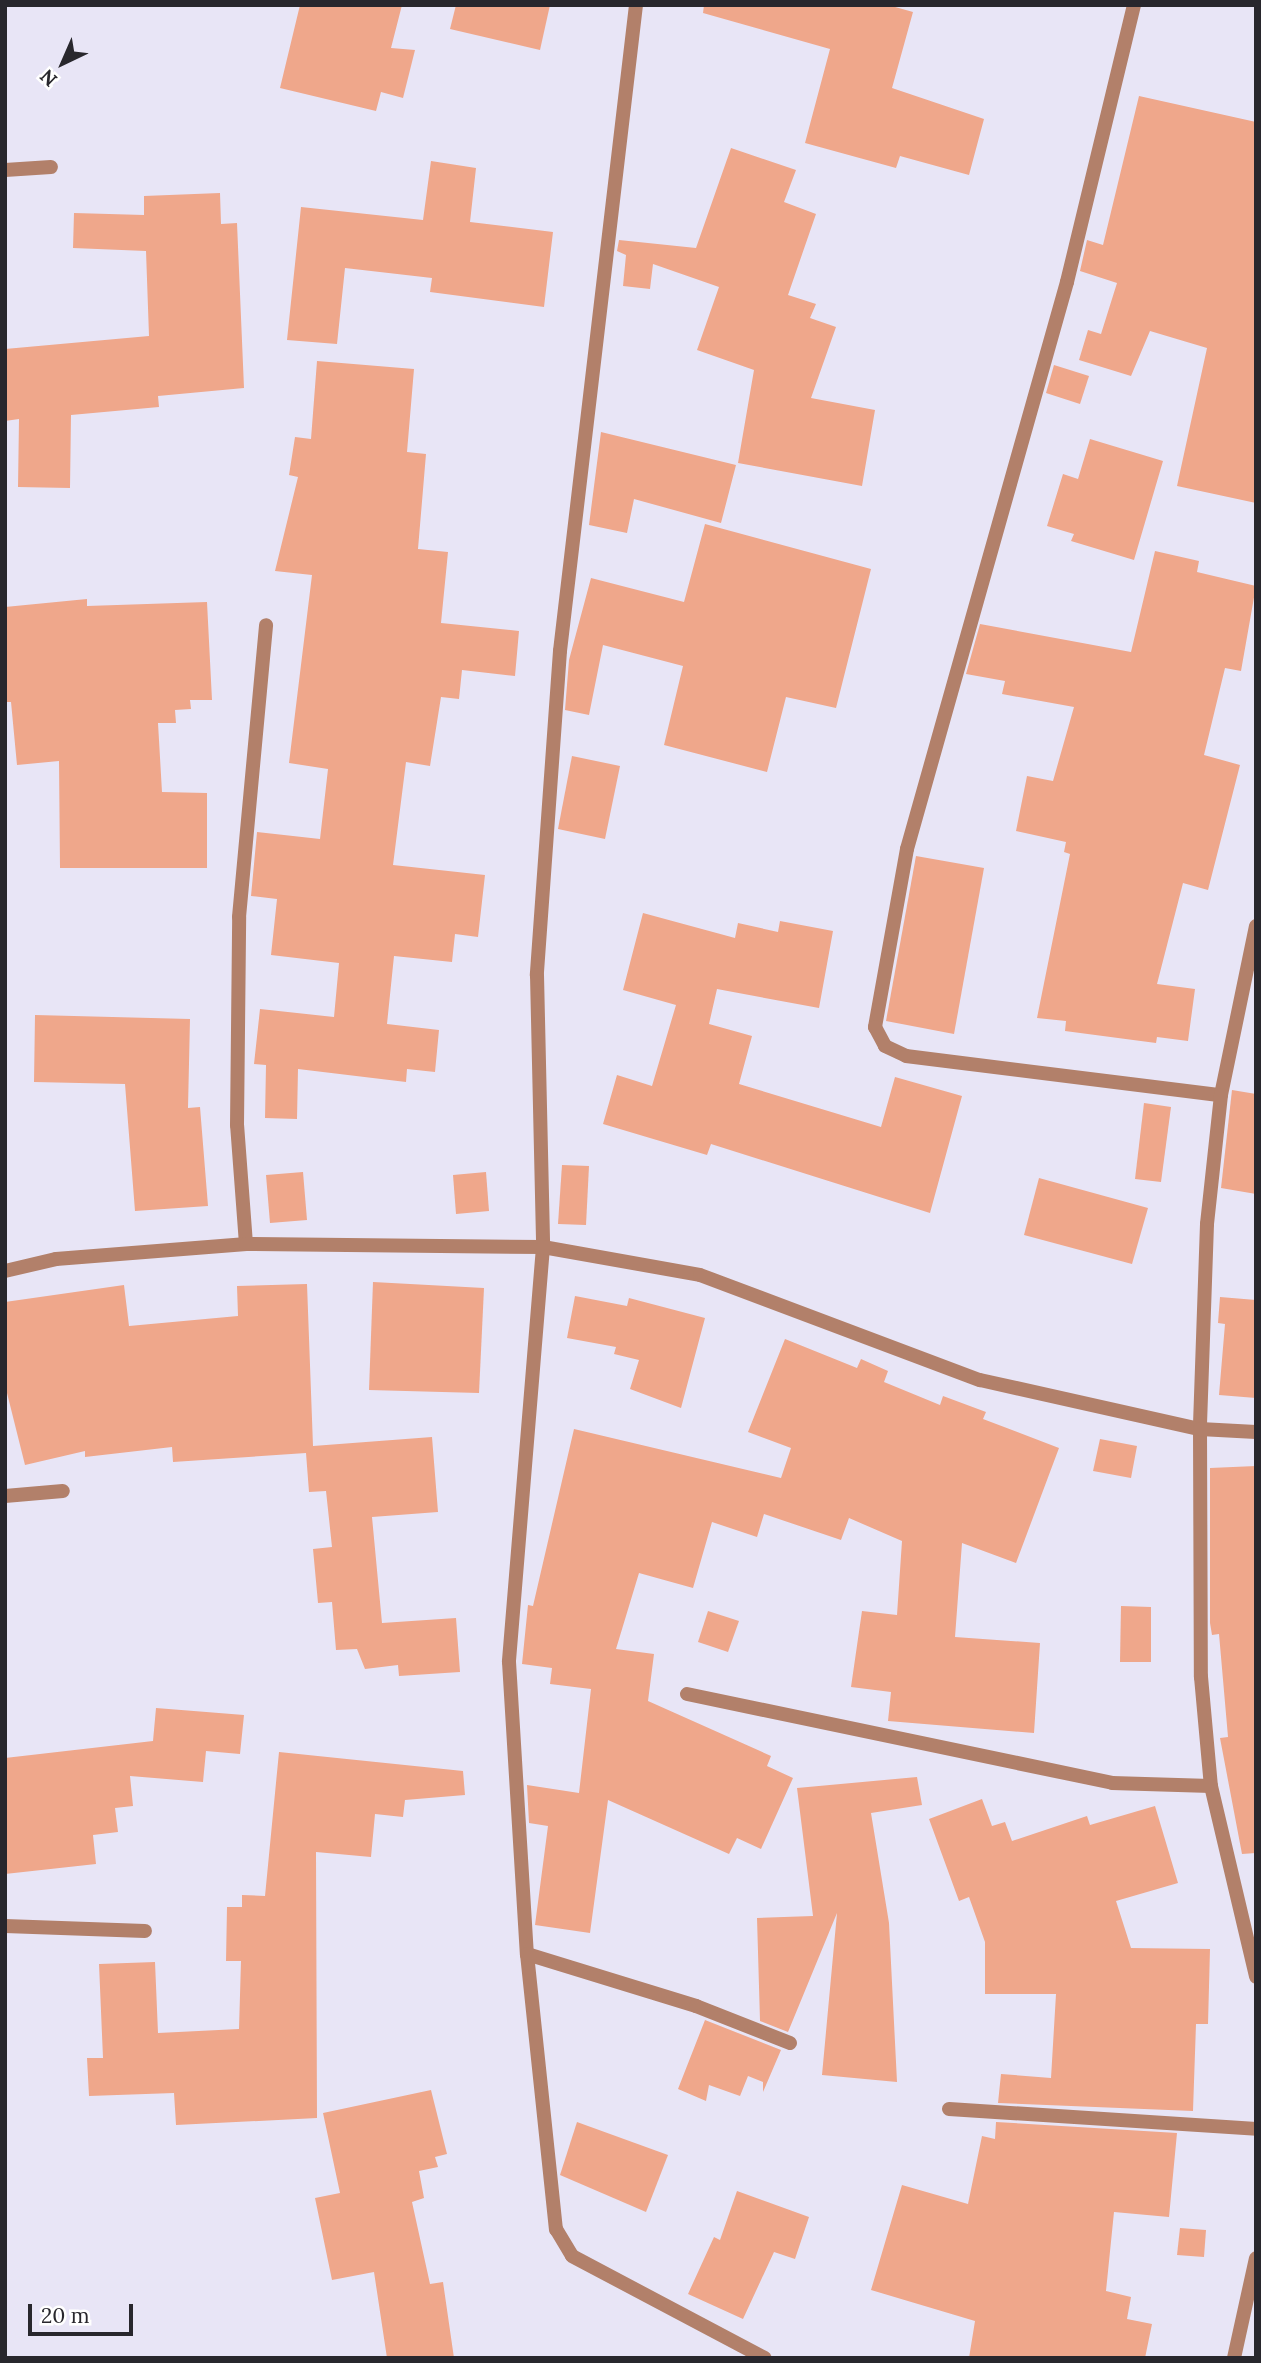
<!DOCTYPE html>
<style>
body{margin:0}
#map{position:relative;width:1261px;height:2363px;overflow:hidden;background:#e8e5f6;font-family:Lora,serif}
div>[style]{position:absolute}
.building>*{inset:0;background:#efa78b}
.minor>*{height:14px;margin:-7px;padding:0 7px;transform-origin:7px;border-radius:7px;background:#b2806a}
span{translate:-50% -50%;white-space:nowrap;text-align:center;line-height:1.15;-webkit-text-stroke:5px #fff;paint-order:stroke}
.frame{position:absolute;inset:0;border:7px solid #28272d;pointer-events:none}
.north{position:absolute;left:28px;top:28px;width:70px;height:70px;-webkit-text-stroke:5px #fff;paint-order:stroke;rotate:224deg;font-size:19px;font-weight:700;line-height:28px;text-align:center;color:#28272d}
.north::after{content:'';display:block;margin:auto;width:24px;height:32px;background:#28272d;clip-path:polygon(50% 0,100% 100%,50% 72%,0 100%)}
.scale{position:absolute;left:28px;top:2304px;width:105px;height:32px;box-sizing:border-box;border:4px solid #28272d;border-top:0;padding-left:9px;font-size:21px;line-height:24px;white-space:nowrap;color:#28272d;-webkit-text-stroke:5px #fff;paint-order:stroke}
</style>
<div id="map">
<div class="building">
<i style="clip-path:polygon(300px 5px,402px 5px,391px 48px,415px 50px,403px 98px,381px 92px,376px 111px,280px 88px)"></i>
<i style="clip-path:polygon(456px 5px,550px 5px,540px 50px,450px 29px)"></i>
<i style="clip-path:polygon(704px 5px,888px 5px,913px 12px,892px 88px,984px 119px,969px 175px,900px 156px,896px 168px,805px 143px,830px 49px,703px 13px)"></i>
<i style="clip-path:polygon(1139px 96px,1256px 122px,1256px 503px,1177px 486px,1207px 348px,1150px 331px,1131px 376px,1079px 360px,1088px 330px,1101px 334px,1117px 283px,1080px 271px,1087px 240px,1103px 245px)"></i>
<i style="clip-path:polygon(731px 148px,796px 170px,784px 202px,816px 214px,788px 295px,816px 304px,810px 318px,836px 327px,811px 398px,875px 410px,862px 486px,738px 463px,754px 370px,697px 350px,719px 287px,653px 264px,650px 289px,623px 286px,626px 255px,617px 251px,619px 240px,696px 248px)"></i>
<i style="clip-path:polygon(431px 161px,476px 168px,470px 222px,553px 232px,544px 307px,430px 292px,432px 278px,345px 268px,337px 344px,287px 340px,301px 207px,423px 220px)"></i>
<i style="clip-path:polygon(220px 193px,221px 224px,237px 223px,244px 388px,158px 396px,159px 407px,71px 415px,70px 488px,18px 487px,19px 419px,5px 421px,5px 349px,149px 336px,146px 251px,73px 248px,74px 213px,144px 215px,144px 196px)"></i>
<i style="clip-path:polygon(317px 361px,414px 369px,407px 452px,426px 454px,418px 549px,448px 552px,441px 623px,519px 631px,515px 676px,462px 670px,459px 699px,441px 697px,430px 766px,406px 762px,393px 865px,485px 875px,478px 937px,455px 934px,452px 962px,394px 956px,387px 1024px,439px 1030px,435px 1072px,407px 1069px,406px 1082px,298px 1069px,297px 1119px,265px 1118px,266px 1065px,254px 1064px,260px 1009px,334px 1017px,339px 963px,271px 955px,277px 899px,251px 896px,257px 832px,320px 839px,328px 769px,289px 763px,312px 575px,275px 571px,298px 477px,289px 475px,295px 437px,311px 439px)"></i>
<i style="clip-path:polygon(1054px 365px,1089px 376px,1080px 404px,1046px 393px)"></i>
<i style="clip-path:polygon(601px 432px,736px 465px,721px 523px,634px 499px,627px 533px,589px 525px)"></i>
<i style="clip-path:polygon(1090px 439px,1163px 461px,1134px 560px,1071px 541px,1074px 534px,1047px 526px,1063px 474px,1078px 479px)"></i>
<i style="clip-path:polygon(705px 524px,871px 569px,836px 708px,786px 697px,767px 772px,664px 745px,683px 666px,603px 645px,589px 715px,565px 710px,569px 660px,591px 578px,684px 602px)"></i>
<i style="clip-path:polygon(1155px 551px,1199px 561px,1197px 572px,1256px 586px,1241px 671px,1225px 668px,1204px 755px,1240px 765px,1208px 890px,1183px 883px,1157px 984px,1195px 989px,1188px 1041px,1157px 1037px,1156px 1043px,1065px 1031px,1066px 1021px,1037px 1018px,1070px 854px,1064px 852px,1066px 842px,1016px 831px,1027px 776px,1053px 781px,1074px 707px,1002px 694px,1005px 681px,966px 674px,980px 624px,1131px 652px)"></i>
<i style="clip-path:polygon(87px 599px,87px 606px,207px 602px,212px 700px,190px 700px,191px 709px,175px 710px,176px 723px,158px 723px,162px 792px,207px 793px,207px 868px,60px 868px,59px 761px,17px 765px,11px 702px,5px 702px,5px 607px)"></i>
<i style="clip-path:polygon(572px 756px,620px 766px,605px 839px,558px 829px)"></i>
<i style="clip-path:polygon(916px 856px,984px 868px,954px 1034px,886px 1021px)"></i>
<i style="clip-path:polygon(643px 913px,735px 938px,738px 923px,778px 932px,780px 921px,833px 931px,819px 1008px,717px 989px,709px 1024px,752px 1036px,739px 1084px,881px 1127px,895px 1077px,962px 1096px,930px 1213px,711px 1144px,707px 1155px,603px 1124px,617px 1075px,652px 1086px,676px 1005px,623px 990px)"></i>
<i style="clip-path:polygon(35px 1015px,190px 1019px,188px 1108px,200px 1107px,208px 1206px,135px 1211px,125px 1084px,34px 1082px)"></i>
<i style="clip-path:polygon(1232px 1090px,1256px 1094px,1256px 1194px,1221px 1188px)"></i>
<i style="clip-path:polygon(1144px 1103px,1171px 1107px,1161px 1182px,1135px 1179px)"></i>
<i style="clip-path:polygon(562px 1165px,589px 1166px,586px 1225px,558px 1224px)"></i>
<i style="clip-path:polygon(303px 1172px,307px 1220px,270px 1223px,266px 1175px)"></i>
<i style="clip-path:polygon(486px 1172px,489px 1211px,456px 1214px,453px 1175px)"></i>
<i style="clip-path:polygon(1039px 1178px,1148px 1208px,1132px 1264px,1024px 1235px)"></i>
<i style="clip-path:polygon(373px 1282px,484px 1288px,479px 1393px,369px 1390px)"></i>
<i style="clip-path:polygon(307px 1284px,313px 1446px,432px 1437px,438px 1512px,372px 1517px,382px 1623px,456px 1618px,460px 1672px,399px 1676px,398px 1665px,365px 1669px,357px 1649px,336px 1650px,332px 1602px,318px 1603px,313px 1549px,332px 1547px,326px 1491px,309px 1492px,306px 1453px,173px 1462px,172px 1447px,85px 1457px,85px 1451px,25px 1465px,5px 1385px,5px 1302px,124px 1285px,129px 1326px,238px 1316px,237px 1286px)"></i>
<i style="clip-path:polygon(575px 1296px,627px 1306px,629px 1298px,705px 1318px,681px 1408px,630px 1389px,639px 1360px,614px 1354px,616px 1347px,567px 1338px)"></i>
<i style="clip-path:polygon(1220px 1297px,1256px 1300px,1256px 1398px,1219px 1395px,1225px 1324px,1218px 1323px)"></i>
<i style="clip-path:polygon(785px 1339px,857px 1368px,861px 1359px,888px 1371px,884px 1382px,940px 1405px,943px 1396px,986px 1412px,983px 1419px,1059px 1448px,1016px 1563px,962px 1543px,955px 1637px,1040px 1643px,1034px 1733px,888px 1721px,891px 1692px,851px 1687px,862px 1611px,897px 1615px,902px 1541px,849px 1518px,841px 1540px,764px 1514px,757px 1537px,712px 1522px,693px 1588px,639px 1573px,616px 1649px,654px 1654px,648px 1701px,771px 1756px,767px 1766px,793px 1778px,761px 1849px,737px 1838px,729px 1854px,608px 1800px,590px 1933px,535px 1925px,548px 1826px,529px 1823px,527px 1785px,579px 1793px,591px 1689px,550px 1684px,552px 1668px,522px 1664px,528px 1605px,533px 1606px,574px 1429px,781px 1478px,791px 1448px,748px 1432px)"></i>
<i style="clip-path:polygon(1100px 1439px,1137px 1446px,1131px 1478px,1093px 1471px)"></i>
<i style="clip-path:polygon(1256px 1466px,1256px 1853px,1242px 1854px,1220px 1738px,1228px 1737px,1219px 1634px,1212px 1635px,1210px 1623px,1210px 1468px)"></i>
<i style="clip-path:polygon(1121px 1606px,1151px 1607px,1151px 1662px,1120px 1662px)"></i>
<i style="clip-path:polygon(708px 1611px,739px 1621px,728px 1652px,698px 1642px)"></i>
<i style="clip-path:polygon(156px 1708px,244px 1715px,240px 1754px,206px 1751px,203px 1782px,130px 1776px,133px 1806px,115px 1808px,118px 1832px,93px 1835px,96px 1864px,5px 1874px,5px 1758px,153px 1741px)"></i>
<i style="clip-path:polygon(279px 1752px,463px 1771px,465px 1795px,405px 1800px,403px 1817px,375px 1814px,371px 1857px,316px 1852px,317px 2118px,176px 2125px,174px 2093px,89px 2096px,87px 2058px,103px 2058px,99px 1964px,155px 1962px,158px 2033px,239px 2029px,241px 1961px,226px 1961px,227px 1907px,242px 1907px,242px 1895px,265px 1896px)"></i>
<i style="clip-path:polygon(917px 1777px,922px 1805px,871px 1813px,889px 1923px,897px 2082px,822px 2075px,837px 1913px,788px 2032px,760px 2021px,757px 1918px,813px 1916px,797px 1788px)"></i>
<i style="clip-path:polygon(982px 1799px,992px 1826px,1005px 1822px,1012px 1841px,1087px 1816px,1090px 1825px,1155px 1806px,1178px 1883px,1116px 1901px,1131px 1948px,1210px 1949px,1208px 2024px,1196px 2024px,1193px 2111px,998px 2103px,1001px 2074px,1051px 2078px,1056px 1994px,985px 1994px,985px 1942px,969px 1897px,959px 1901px,929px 1819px)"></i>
<i style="clip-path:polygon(705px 2020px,781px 2050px,763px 2092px,763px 2082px,748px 2076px,740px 2096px,709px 2085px,706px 2101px,678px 2089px)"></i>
<i style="clip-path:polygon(431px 2090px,447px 2154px,435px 2157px,438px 2167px,419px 2171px,424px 2198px,412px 2202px,430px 2284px,443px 2282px,454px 2358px,387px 2358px,374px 2272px,332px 2280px,315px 2198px,340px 2193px,323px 2113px)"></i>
<i style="clip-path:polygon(577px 2122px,668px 2155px,646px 2212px,560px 2175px)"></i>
<i style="clip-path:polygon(996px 2122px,1177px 2133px,1169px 2217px,1114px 2212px,1106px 2291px,1131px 2297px,1127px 2319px,1152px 2324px,1145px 2358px,969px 2358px,975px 2321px,871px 2290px,902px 2185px,968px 2204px,982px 2136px,995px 2139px)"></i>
<i style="clip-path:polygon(737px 2191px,809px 2217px,795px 2259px,774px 2252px,743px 2319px,688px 2294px,714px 2237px,720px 2240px)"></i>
<i style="clip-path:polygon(1180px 2228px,1206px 2230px,1204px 2257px,1177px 2255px)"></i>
</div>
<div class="minor">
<i style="left:636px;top:5px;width:650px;rotate:96.71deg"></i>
<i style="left:560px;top:651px;width:325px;rotate:94.1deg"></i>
<i style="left:537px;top:975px;width:272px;rotate:88.7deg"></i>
<i style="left:543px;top:1247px;width:416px;rotate:94.7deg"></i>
<i style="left:509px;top:1662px;width:293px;rotate:86.5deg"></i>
<i style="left:527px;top:1954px;width:277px;rotate:84deg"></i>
<i style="left:556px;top:2229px;width:31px;rotate:59deg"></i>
<i style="left:572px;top:2256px;width:218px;rotate:27.9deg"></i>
<i style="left:1134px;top:5px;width:285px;rotate:103.6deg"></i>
<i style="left:1067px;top:282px;width:589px;rotate:105.76deg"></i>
<i style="left:907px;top:849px;width:181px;rotate:100.2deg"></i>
<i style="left:875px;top:1027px;width:21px;rotate:62deg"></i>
<i style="left:885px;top:1046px;width:23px;rotate:25deg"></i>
<i style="left:906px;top:1056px;width:317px;rotate:7.1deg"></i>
<i style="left:5px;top:170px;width:46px;rotate:-3.7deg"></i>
<i style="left:1256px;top:926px;width:173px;rotate:101.7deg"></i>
<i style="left:1221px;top:1095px;width:130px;rotate:96.2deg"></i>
<i style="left:1207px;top:1224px;width:205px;rotate:92deg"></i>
<i style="left:1200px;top:1429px;width:248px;rotate:89.8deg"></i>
<i style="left:1201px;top:1677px;width:109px;rotate:84.8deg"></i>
<i style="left:1211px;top:1786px;width:196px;rotate:76.7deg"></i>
<i style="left:246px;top:1244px;width:119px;rotate:-94.3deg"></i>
<i style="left:237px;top:1125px;width:208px;rotate:-89.4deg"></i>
<i style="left:239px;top:917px;width:293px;rotate:-84.7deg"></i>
<i style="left:5px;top:1271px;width:52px;rotate:-13.2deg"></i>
<i style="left:56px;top:1259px;width:191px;rotate:-4.5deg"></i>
<i style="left:246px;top:1244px;width:297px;rotate:0.6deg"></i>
<i style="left:543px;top:1247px;width:159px;rotate:10.1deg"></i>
<i style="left:700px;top:1275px;width:299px;rotate:20.6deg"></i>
<i style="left:980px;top:1380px;width:225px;rotate:12.6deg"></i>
<i style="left:1200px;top:1429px;width:56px;rotate:3.1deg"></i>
<i style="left:5px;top:1496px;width:58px;rotate:-4.9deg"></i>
<i style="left:687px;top:1694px;width:434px;rotate:11.8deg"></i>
<i style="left:1112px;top:1783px;width:99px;rotate:1.7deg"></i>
<i style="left:5px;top:1926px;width:140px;rotate:2deg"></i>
<i style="left:527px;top:1954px;width:177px;rotate:17.1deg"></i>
<i style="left:696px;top:2006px;width:101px;rotate:21.5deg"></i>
<i style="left:949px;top:2109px;width:308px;rotate:3.7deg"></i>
<i style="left:1234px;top:2358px;width:102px;rotate:-77.6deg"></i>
</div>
<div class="frame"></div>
<div class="north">N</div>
<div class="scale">20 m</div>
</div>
